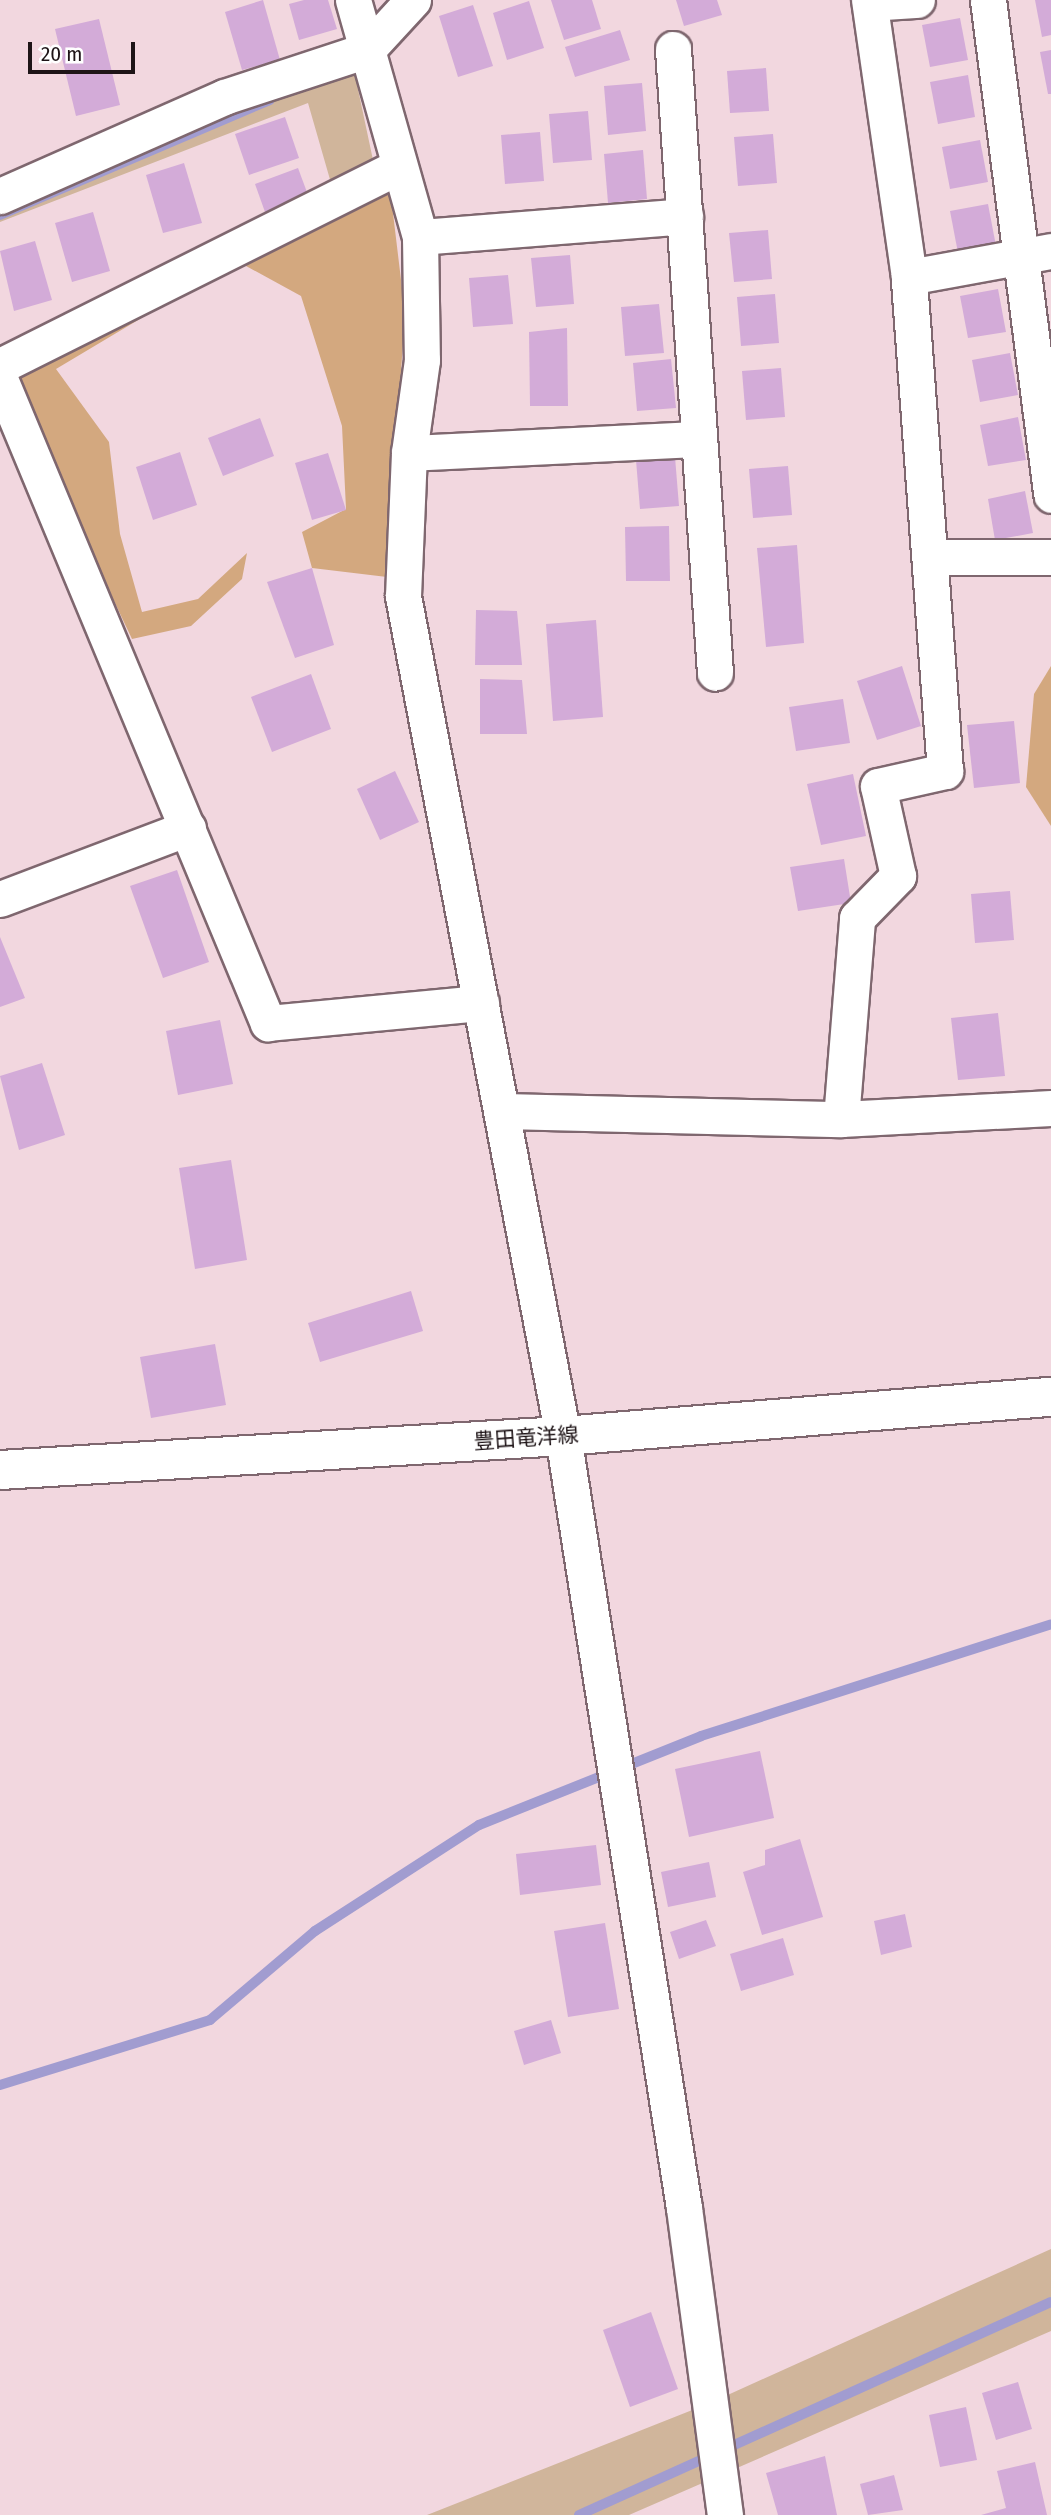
<!DOCTYPE html>
<meta charset="utf-8">
<style>
body{margin:0}
#map{position:relative;width:1051px;height:2515px;overflow:hidden;background:#f2d7df;font-family:"Fira Sans Condensed","Noto Sans JP",sans-serif}
div>[style]{position:absolute}
.green>*{inset:0;background:#d0b59b}
.forest>*{inset:0;background:#d3a87f}
.stream>*{height:10px;margin:-5px;padding:0 5px;transform-origin:5px;border-radius:5px;background:#a19cd0}
.building>*{inset:0;background:#d3abd8}
.roads{filter:drop-shadow(2px 0 #7f676f) drop-shadow(-2px 0 #7f676f) drop-shadow(0 2px #7f676f) drop-shadow(0 -2px #7f676f)}
.minor>*{height:35px;margin:-17.5px;padding:0 17.5px;transform-origin:17.5px;border-radius:17.5px;background:#fff}
.major>*{height:38px;margin:-19px;padding:0 19px;transform-origin:19px;border-radius:19px;background:#fff}
span{translate:-50% -50%;white-space:nowrap;text-align:center;line-height:1.15;-webkit-text-stroke:6px #fff;paint-order:stroke}
.street-label{font-size:21px;color:#1e1417}
.scale{position:absolute;left:28px;top:42px;width:107px;height:32px;box-sizing:border-box;border:4px solid #1e1417;border-top:0;padding-left:9px;font-size:21px;line-height:24px;white-space:nowrap;color:#1e1417;-webkit-text-stroke:5px #fff;paint-order:stroke}
</style>
<div id="map">
<div class="green">
<i style="clip-path:polygon(352px 61px,373px 160px,333px 190px,308px 103px,0 222px,0 211px)"></i>
<i style="clip-path:polygon(1051px 2249px,1051px 2331px,629px 2515px,427px 2515px,710px 2403px)"></i>
</div>
<div class="forest">
<i style="clip-path:polygon(389px 180px,405px 313px,387px 577px,312px 568px,302px 532px,346px 509px,342px 426px,301px 296px,237px 261px,56px 369px,109px 442px,120px 534px,142px 612px,198px 599px,247px 553px,242px 579px,191px 626px,132px 639px,20px 402px,21px 369px)"></i>
<i style="clip-path:polygon(1051px 666px,1051px 826px,1026px 787px,1034px 694px)"></i>
</div>
<div class="stream">
<i style="left:0;top:215px;width:293px;rotate:-23.1deg"></i>
<i style="left:0;top:2085px;width:220px;rotate:-17.2deg"></i>
<i style="left:210px;top:2020px;width:138px;rotate:-40.3deg"></i>
<i style="left:315px;top:1931px;width:195px;rotate:-32.9deg"></i>
<i style="left:479px;top:1825px;width:239px;rotate:-21.8deg"></i>
<i style="left:701px;top:1736px;width:367px;rotate:-17.7deg"></i>
<i style="left:579px;top:2515px;width:518px;rotate:-24.29deg"></i>
</div>
<div class="building">
<i style="clip-path:polygon(263px 0,280px 60px,242px 70px,225px 12px)"></i>
<i style="clip-path:polygon(304px 0,328px 0,337px 29px,299px 40px,289px 4px)"></i>
<i style="clip-path:polygon(551px 0,592px 0,601px 29px,564px 40px)"></i>
<i style="clip-path:polygon(676px 0,717px 0,722px 15px,684px 26px)"></i>
<i style="clip-path:polygon(1035px 0,1051px 0,1051px 35px,1042px 37px)"></i>
<i style="clip-path:polygon(529px 1px,544px 48px,507px 60px,493px 13px)"></i>
<i style="clip-path:polygon(473px 5px,493px 66px,458px 77px,439px 16px)"></i>
<i style="clip-path:polygon(960px 18px,968px 60px,930px 67px,922px 25px)"></i>
<i style="clip-path:polygon(99px 19px,120px 105px,76px 116px,55px 29px)"></i>
<i style="clip-path:polygon(620px 30px,630px 60px,575px 77px,565px 47px)"></i>
<i style="clip-path:polygon(1051px 50px,1051px 94px,1048px 94px,1040px 52px)"></i>
<i style="clip-path:polygon(766px 68px,769px 111px,730px 113px,727px 71px)"></i>
<i style="clip-path:polygon(968px 75px,975px 117px,938px 124px,930px 82px)"></i>
<i style="clip-path:polygon(642px 83px,646px 131px,608px 135px,604px 86px)"></i>
<i style="clip-path:polygon(588px 111px,592px 160px,553px 163px,549px 114px)"></i>
<i style="clip-path:polygon(285px 117px,299px 158px,249px 175px,235px 134px)"></i>
<i style="clip-path:polygon(540px 132px,544px 181px,505px 184px,501px 135px)"></i>
<i style="clip-path:polygon(773px 134px,777px 183px,738px 186px,734px 137px)"></i>
<i style="clip-path:polygon(980px 140px,988px 182px,950px 189px,942px 147px)"></i>
<i style="clip-path:polygon(643px 150px,647px 199px,608px 203px,604px 154px)"></i>
<i style="clip-path:polygon(184px 163px,202px 223px,163px 233px,146px 175px)"></i>
<i style="clip-path:polygon(298px 168px,308px 195px,265px 212px,255px 184px)"></i>
<i style="clip-path:polygon(988px 204px,996px 246px,958px 253px,950px 211px)"></i>
<i style="clip-path:polygon(93px 212px,110px 271px,72px 282px,55px 223px)"></i>
<i style="clip-path:polygon(768px 230px,772px 279px,734px 282px,729px 233px)"></i>
<i style="clip-path:polygon(35px 241px,52px 300px,14px 311px,0 251px)"></i>
<i style="clip-path:polygon(570px 255px,574px 304px,536px 307px,531px 258px)"></i>
<i style="clip-path:polygon(508px 275px,513px 324px,473px 327px,469px 278px)"></i>
<i style="clip-path:polygon(998px 289px,1006px 332px,968px 338px,960px 296px)"></i>
<i style="clip-path:polygon(775px 294px,779px 343px,741px 346px,737px 297px)"></i>
<i style="clip-path:polygon(659px 304px,664px 353px,625px 356px,621px 307px)"></i>
<i style="clip-path:polygon(567px 328px,568px 406px,530px 406px,529px 332px)"></i>
<i style="clip-path:polygon(1010px 353px,1018px 395px,980px 402px,972px 360px)"></i>
<i style="clip-path:polygon(671px 359px,676px 408px,637px 411px,633px 363px)"></i>
<i style="clip-path:polygon(781px 368px,785px 417px,746px 420px,742px 371px)"></i>
<i style="clip-path:polygon(1018px 417px,1026px 460px,988px 466px,980px 425px)"></i>
<i style="clip-path:polygon(260px 418px,274px 456px,223px 476px,208px 438px)"></i>
<i style="clip-path:polygon(180px 452px,197px 505px,153px 520px,136px 467px)"></i>
<i style="clip-path:polygon(328px 453px,346px 510px,312px 520px,295px 463px)"></i>
<i style="clip-path:polygon(675px 457px,679px 506px,640px 509px,636px 460px)"></i>
<i style="clip-path:polygon(788px 466px,792px 515px,753px 518px,749px 469px)"></i>
<i style="clip-path:polygon(1025px 491px,1033px 533px,995px 540px,988px 499px)"></i>
<i style="clip-path:polygon(669px 526px,670px 581px,626px 581px,625px 527px)"></i>
<i style="clip-path:polygon(797px 545px,804px 643px,766px 647px,757px 548px)"></i>
<i style="clip-path:polygon(312px 568px,334px 645px,295px 658px,267px 582px)"></i>
<i style="clip-path:polygon(476px 610px,517px 611px,522px 665px,475px 665px)"></i>
<i style="clip-path:polygon(596px 620px,603px 717px,553px 721px,546px 624px)"></i>
<i style="clip-path:polygon(902px 666px,921px 726px,877px 740px,857px 681px)"></i>
<i style="clip-path:polygon(311px 674px,331px 729px,272px 752px,251px 697px)"></i>
<i style="clip-path:polygon(480px 679px,522px 680px,527px 734px,480px 734px)"></i>
<i style="clip-path:polygon(843px 699px,850px 743px,796px 751px,789px 707px)"></i>
<i style="clip-path:polygon(1014px 721px,1020px 783px,974px 788px,967px 725px)"></i>
<i style="clip-path:polygon(395px 771px,419px 822px,380px 840px,357px 789px)"></i>
<i style="clip-path:polygon(853px 774px,866px 836px,821px 845px,807px 784px)"></i>
<i style="clip-path:polygon(844px 859px,851px 903px,798px 911px,790px 867px)"></i>
<i style="clip-path:polygon(177px 870px,209px 962px,163px 978px,130px 886px)"></i>
<i style="clip-path:polygon(1010px 891px,1014px 940px,975px 943px,971px 894px)"></i>
<i style="clip-path:polygon(0 937px,25px 998px,0 1007px)"></i>
<i style="clip-path:polygon(998px 1013px,1005px 1076px,958px 1080px,951px 1018px)"></i>
<i style="clip-path:polygon(220px 1020px,233px 1084px,178px 1095px,166px 1031px)"></i>
<i style="clip-path:polygon(42px 1063px,65px 1135px,19px 1150px,0 1076px)"></i>
<i style="clip-path:polygon(231px 1160px,247px 1260px,195px 1269px,179px 1168px)"></i>
<i style="clip-path:polygon(411px 1291px,423px 1331px,320px 1362px,308px 1323px)"></i>
<i style="clip-path:polygon(215px 1344px,226px 1405px,151px 1418px,140px 1357px)"></i>
<i style="clip-path:polygon(760px 1751px,774px 1818px,689px 1837px,675px 1769px)"></i>
<i style="clip-path:polygon(800px 1839px,823px 1917px,762px 1935px,743px 1872px,765px 1865px,765px 1850px)"></i>
<i style="clip-path:polygon(596px 1845px,601px 1885px,520px 1895px,516px 1854px)"></i>
<i style="clip-path:polygon(709px 1862px,716px 1897px,668px 1907px,661px 1872px)"></i>
<i style="clip-path:polygon(905px 1914px,912px 1947px,881px 1955px,874px 1921px)"></i>
<i style="clip-path:polygon(706px 1920px,716px 1946px,679px 1959px,670px 1932px)"></i>
<i style="clip-path:polygon(605px 1923px,619px 2009px,568px 2017px,554px 1931px)"></i>
<i style="clip-path:polygon(783px 1938px,794px 1975px,741px 1991px,730px 1954px)"></i>
<i style="clip-path:polygon(551px 2020px,561px 2053px,524px 2065px,514px 2031px)"></i>
<i style="clip-path:polygon(651px 2312px,678px 2389px,630px 2407px,603px 2330px)"></i>
<i style="clip-path:polygon(1018px 2382px,1032px 2429px,996px 2440px,982px 2393px)"></i>
<i style="clip-path:polygon(966px 2407px,977px 2460px,940px 2467px,929px 2415px)"></i>
<i style="clip-path:polygon(825px 2456px,837px 2515px,778px 2515px,766px 2473px)"></i>
<i style="clip-path:polygon(1035px 2462px,1047px 2515px,981px 2515px,1006px 2508px,997px 2471px)"></i>
<i style="clip-path:polygon(894px 2475px,903px 2510px,868px 2515px,860px 2484px)"></i>
</div>
<div class="roads">
<div class="minor">
<i style="left:353px;top:0;width:246px;rotate:74.2deg"></i>
<i style="left:420px;top:237px;width:123px;rotate:89.1deg"></i>
<i style="left:422px;top:360px;width:94px;rotate:98deg"></i>
<i style="left:409px;top:453px;width:143px;rotate:92.4deg"></i>
<i style="left:403px;top:596px;width:855px;rotate:79.22deg"></i>
<i style="left:563px;top:1436px;width:781px;rotate:81.09deg"></i>
<i style="left:684px;top:2208px;width:310px;rotate:82.4deg"></i>
<i style="left:988px;top:0;width:499px;rotate:82.7deg"></i>
<i style="left:870px;top:3px;width:47px;rotate:-3.7deg"></i>
<i style="left:673px;top:49px;width:625px;rotate:86.15deg"></i>
<i style="left:0;top:196px;width:245px;rotate:-23.8deg"></i>
<i style="left:224px;top:97px;width:151px;rotate:-18.2deg"></i>
<i style="left:367px;top:50px;width:68px;rotate:-47.4deg"></i>
<i style="left:420px;top:237px;width:266px;rotate:-4.5deg"></i>
<i style="left:909px;top:277px;width:144px;rotate:-10.4deg"></i>
<i style="left:0;top:366px;width:443px;rotate:-26.6deg"></i>
<i style="left:0;top:379px;width:698px;rotate:67.41deg"></i>
<i style="left:268px;top:1023px;width:214px;rotate:-5.4deg"></i>
<i style="left:409px;top:453px;width:290px;rotate:-2.8deg"></i>
<i style="left:930px;top:557px;width:121px"></i>
<i style="left:0;top:899px;width:201px;rotate:-20.7deg"></i>
<i style="left:504px;top:1111px;width:337px;rotate:1.4deg"></i>
<i style="left:841px;top:1119px;width:210px;rotate:-3deg"></i>
<i style="left:841px;top:1119px;width:202px;rotate:-85.4deg"></i>
<i style="left:857px;top:918px;width:59px;rotate:-45.7deg"></i>
<i style="left:898px;top:876px;width:92px;rotate:-102.5deg"></i>
<i style="left:878px;top:786px;width:69px;rotate:-12.6deg"></i>
<i style="left:945px;top:771px;width:495px;rotate:-94.2deg"></i>
<i style="left:909px;top:277px;width:280px;rotate:-98.2deg"></i>
</div>
<div class="major">
<i style="left:0;top:1470px;width:564px;rotate:-3.46deg"></i>
<i style="left:563px;top:1436px;width:490px;rotate:-4.6deg"></i>
</div>
</div>
<div class="street-label">
<span style="left:526px;top:1438px;rotate:-4deg">豊田竜洋線</span>
</div>
<div class="scale">20 m</div>
</div>
